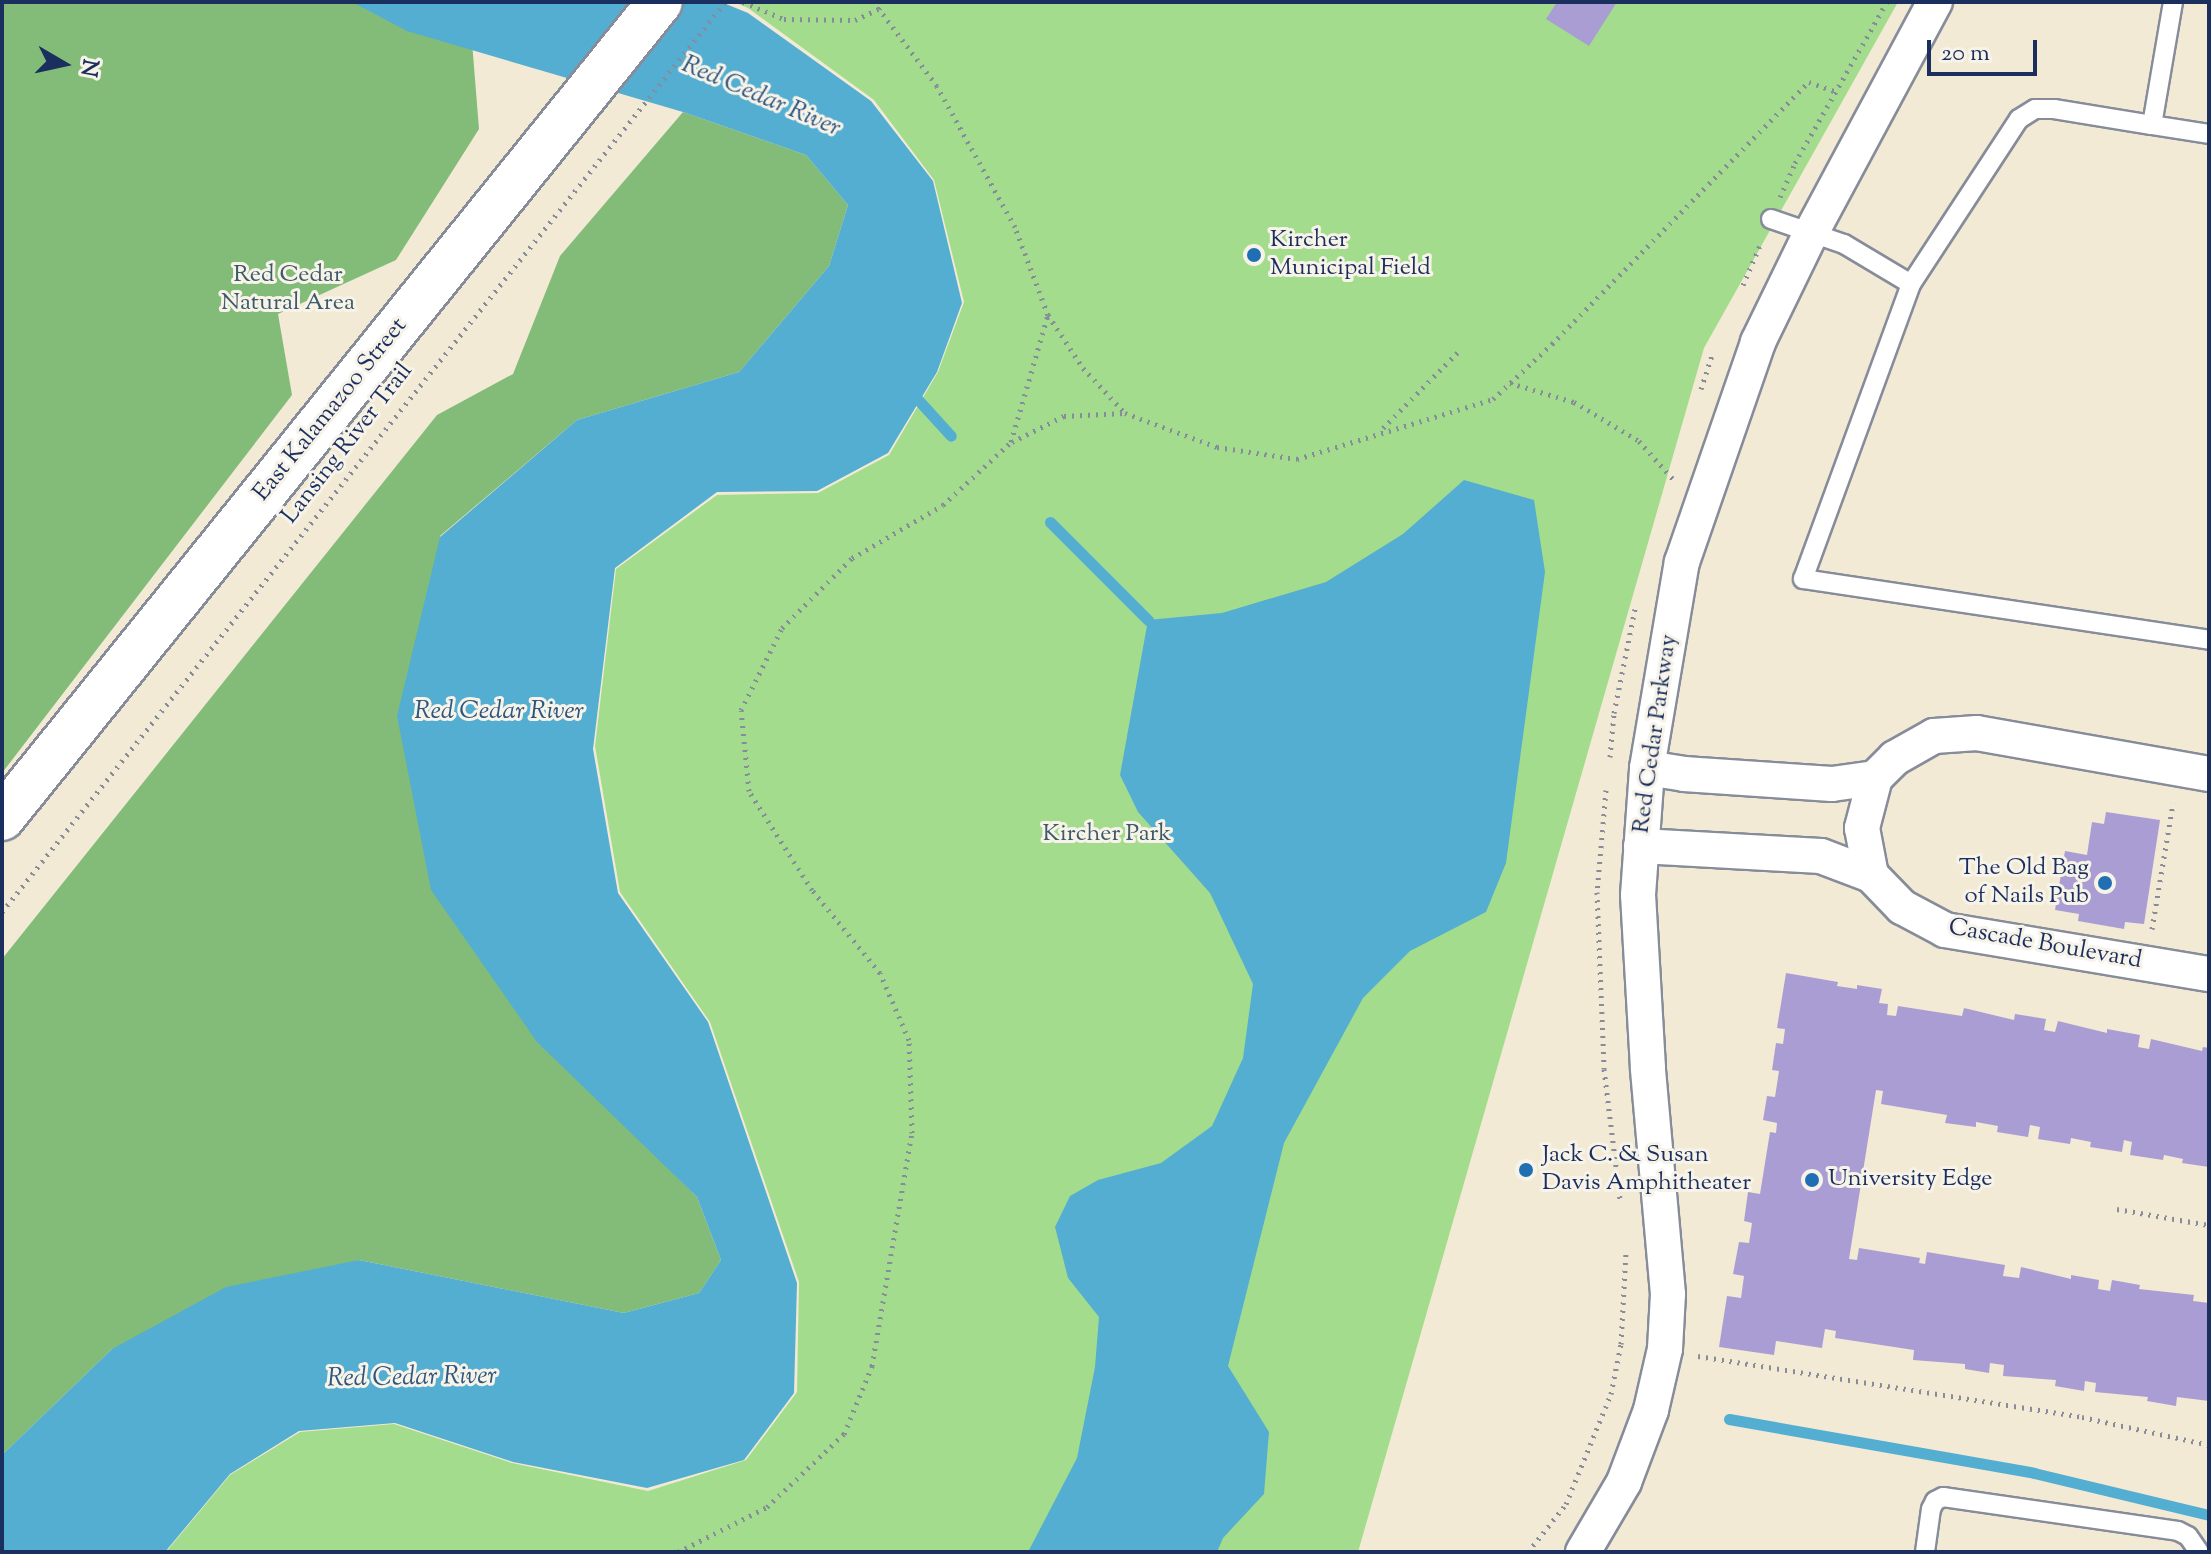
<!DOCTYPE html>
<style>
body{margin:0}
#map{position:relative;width:2211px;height:1554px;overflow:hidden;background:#f2ead4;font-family:"Sorts Mill Goudy",serif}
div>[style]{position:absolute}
.green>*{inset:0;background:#a4dc8e}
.forest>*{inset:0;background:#83bc79}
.water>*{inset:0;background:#53aed1}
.stream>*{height:11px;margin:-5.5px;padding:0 5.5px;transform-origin:5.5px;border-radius:5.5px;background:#53aed1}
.building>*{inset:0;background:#aa9dd3}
.path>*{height:5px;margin-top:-2.5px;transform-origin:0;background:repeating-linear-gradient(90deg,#868c99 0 2px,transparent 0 8px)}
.roads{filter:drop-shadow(2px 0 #868c99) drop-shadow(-2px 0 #868c99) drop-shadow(0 2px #868c99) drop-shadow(0 -2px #868c99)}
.service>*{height:18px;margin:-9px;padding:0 9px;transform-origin:9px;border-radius:9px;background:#fff}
.minor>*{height:34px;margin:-17px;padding:0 17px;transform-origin:17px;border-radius:17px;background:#fff}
.tertiary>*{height:44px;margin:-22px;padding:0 22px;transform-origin:22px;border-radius:22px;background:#fff}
.dots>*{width:22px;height:22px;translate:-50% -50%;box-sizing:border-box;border:4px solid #f7f3e8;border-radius:50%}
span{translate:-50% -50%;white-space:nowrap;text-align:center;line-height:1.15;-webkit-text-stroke:6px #f7f3e8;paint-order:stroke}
.poi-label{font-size:24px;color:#1b2f5e}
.left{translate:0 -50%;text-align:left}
.right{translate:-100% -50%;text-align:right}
.park-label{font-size:24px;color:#3d5a6a}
.street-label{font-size:24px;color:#1b2f5e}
.water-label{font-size:26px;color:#2c5580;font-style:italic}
.frame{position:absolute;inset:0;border:4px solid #1b2f5e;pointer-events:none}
.north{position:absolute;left:24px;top:24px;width:80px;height:80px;-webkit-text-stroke:6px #f7f3e8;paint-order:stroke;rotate:99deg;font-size:22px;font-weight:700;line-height:32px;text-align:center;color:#1b2f5e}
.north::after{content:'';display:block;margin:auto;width:28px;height:36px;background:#1b2f5e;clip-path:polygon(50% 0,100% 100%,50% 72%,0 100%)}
.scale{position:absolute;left:1927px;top:40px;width:110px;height:36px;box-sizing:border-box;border:4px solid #1b2f5e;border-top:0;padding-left:10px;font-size:24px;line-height:28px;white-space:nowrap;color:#1b2f5e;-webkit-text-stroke:6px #f7f3e8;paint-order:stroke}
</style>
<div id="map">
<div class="green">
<i style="clip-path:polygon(734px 2px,1898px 2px,1704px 348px,1358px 1552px,166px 1552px,230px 1475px,300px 1432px,394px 1424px,512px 1463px,648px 1491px,746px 1460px,797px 1392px,799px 1282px,710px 1022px,620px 892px,595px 746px,616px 569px,717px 495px,818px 493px,889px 455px,938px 372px,964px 302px,934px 180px,874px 100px,748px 8px)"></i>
</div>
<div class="forest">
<i style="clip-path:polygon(2px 2px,395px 2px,470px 17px,479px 129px,396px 260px,278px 314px,292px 395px,2px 773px)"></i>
<i style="clip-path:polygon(683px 112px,806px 155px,848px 205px,829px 266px,739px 372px,577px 420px,440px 536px,631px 1131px,697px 1197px,721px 1260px,699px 1293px,624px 1313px,359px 1260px,112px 1349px,2px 1455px,2px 959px,437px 415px,513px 374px,560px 256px)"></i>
</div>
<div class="water">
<i style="clip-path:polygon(352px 2px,721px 2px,748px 13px,871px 101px,933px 181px,962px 303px,937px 372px,888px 453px,817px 491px,717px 492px,615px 568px,593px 749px,618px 893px,708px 1022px,797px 1283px,794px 1393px,744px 1460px,647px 1488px,513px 1462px,395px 1423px,299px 1431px,230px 1474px,165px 1552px,2px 1552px,2px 1455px,112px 1349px,226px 1287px,359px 1260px,624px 1313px,699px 1293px,721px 1260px,697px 1197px,537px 1042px,431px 890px,397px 716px,440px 537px,577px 420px,739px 372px,829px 266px,848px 205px,806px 155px,683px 112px,407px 31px)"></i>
<i style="clip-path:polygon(1464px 480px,1534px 500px,1545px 572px,1506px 863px,1486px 912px,1410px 951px,1363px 998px,1284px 1143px,1228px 1366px,1269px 1432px,1264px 1494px,1223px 1538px,1217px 1552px,1028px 1552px,1077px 1458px,1095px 1367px,1099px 1317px,1068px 1278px,1055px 1227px,1070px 1196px,1098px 1180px,1161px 1163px,1212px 1126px,1243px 1058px,1253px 984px,1210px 893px,1138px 812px,1120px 775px,1148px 620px,1222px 613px,1326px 582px,1403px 534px)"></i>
</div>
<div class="stream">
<i style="left:911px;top:392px;width:59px;rotate:47.7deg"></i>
<i style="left:1050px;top:522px;width:139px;rotate:45deg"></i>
<i style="left:1729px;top:1419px;width:310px;rotate:10deg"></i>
<i style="left:2034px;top:1473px;width:180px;rotate:13.5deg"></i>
</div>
<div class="building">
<i style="clip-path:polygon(1557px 2px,1617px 2px,1589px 46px,1546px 19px)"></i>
<i style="clip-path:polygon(2106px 812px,2160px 820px,2144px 924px,2125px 922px,2124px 929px,2078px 921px,2079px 914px,2055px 910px,2065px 851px,2087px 855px,2092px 822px,2104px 824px)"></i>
<i style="clip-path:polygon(1786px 973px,1838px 982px,1837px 986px,1857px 989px,1857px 985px,1882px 989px,1879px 1003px,1888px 1004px,1887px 1015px,1896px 1016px,1898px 1006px,1962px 1016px,1964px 1008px,2014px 1020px,2015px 1014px,2046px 1019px,2044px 1030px,2055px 1032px,2058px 1021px,2107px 1033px,2107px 1029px,2140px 1035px,2138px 1047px,2149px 1049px,2151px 1039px,2202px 1051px,2203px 1047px,2209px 1048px,2209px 1167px,2182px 1163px,2183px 1159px,2164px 1155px,2163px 1160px,2130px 1155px,2132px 1142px,2124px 1140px,2122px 1152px,2090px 1147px,2091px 1142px,2071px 1138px,2070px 1144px,2038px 1139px,2040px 1127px,2030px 1125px,2028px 1137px,1997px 1132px,1998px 1126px,1976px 1122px,1976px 1127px,1945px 1123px,1947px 1115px,1881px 1104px,1883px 1091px,1876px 1090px,1849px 1259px,1857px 1260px,1859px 1248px,1920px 1258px,1919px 1263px,1925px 1264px,1927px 1252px,2005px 1265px,2003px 1276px,2019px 1278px,2021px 1267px,2071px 1279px,2071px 1275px,2099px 1280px,2098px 1289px,2110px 1291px,2112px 1280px,2140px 1285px,2139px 1289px,2194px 1295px,2193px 1301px,2209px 1303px,2209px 1401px,2177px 1397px,2176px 1406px,2147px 1401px,2148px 1397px,2095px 1392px,2096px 1383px,2085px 1381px,2084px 1391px,2055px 1386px,2056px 1380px,2003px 1376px,2004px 1365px,1990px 1363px,1989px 1373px,1965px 1369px,1965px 1364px,1913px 1360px,1914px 1350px,1835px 1338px,1836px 1331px,1825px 1329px,1822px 1348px,1776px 1341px,1774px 1355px,1719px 1347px,1727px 1296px,1741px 1298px,1744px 1276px,1733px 1274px,1739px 1242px,1749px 1243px,1752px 1223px,1744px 1221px,1748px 1192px,1760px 1194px,1770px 1132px,1776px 1133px,1777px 1123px,1763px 1120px,1767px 1096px,1775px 1097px,1779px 1071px,1772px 1070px,1776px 1043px,1783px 1044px,1785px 1029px,1777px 1028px)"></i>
</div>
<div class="path">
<i style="left:743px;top:2px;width:44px;rotate:22.5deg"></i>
<i style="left:784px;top:19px;width:71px;rotate:0.8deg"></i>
<i style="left:855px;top:20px;width:26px;rotate:-25deg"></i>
<i style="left:879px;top:9px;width:8px;rotate:-60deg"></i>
<i style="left:1780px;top:197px;width:37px;rotate:-66deg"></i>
<i style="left:1795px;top:163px;width:185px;rotate:-60.3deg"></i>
<i style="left:1743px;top:285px;width:46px;rotate:-66.8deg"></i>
<i style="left:1048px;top:315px;width:64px;rotate:56.6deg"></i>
<i style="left:1083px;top:368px;width:62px;rotate:47deg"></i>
<i style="left:1510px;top:383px;width:67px;rotate:16.5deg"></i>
<i style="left:1574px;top:402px;width:76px;rotate:31deg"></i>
<i style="left:1639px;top:441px;width:51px;rotate:48.2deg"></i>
<i style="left:1701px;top:389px;width:38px;rotate:-72deg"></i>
<i style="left:1383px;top:428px;width:111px;rotate:-45.4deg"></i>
<i style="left:1012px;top:442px;width:58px;rotate:-26.6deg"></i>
<i style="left:1064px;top:416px;width:61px;rotate:-2.8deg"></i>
<i style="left:1125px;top:413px;width:98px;rotate:20.3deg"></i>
<i style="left:1217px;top:447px;width:81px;rotate:8.5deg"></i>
<i style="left:1297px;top:459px;width:205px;rotate:-17deg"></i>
<i style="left:1493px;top:399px;width:81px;rotate:-43deg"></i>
<i style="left:1552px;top:344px;width:367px;rotate:-45.6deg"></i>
<i style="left:1809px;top:82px;width:29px;rotate:20deg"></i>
<i style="left:1610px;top:757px;width:44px;rotate:-84.8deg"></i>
<i style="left:1614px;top:713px;width:106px;rotate:-78.6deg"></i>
<i style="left:1606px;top:790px;width:102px;rotate:95deg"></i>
<i style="left:1597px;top:892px;width:177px;rotate:87.7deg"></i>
<i style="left:1604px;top:1069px;width:131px;rotate:83deg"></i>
<i style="left:2px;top:912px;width:1162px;rotate:-51.53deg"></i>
<i style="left:2152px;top:929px;width:128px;rotate:-80.5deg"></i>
<i style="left:2117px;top:1209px;width:93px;rotate:9.9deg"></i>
<i style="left:1698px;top:1356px;width:389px;rotate:9deg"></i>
<i style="left:2082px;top:1417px;width:130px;rotate:12.4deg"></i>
<i style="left:678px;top:1552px;width:100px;rotate:-26.8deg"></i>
<i style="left:767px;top:1507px;width:106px;rotate:-43.5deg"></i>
<i style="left:844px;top:1434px;width:74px;rotate:-67.6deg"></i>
<i style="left:872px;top:1366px;width:236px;rotate:-80.3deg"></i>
<i style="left:912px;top:1133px;width:93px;rotate:-91.8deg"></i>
<i style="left:909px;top:1040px;width:73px;rotate:-113.4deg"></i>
<i style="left:880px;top:973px;width:107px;rotate:-129.3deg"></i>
<i style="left:812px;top:890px;width:117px;rotate:-122.5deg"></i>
<i style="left:749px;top:791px;width:81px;rotate:-95.6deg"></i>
<i style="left:741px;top:710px;width:92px;rotate:-63.4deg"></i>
<i style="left:782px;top:628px;width:99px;rotate:-45deg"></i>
<i style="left:852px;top:558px;width:105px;rotate:-30.2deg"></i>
<i style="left:943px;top:505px;width:93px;rotate:-42.8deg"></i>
<i style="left:1011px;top:442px;width:132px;rotate:-73.8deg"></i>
<i style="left:1048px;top:315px;width:94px;rotate:-110.6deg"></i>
<i style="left:1015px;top:227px;width:161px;rotate:-119deg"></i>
<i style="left:937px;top:86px;width:96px;rotate:-127deg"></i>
<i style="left:1528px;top:1552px;width:61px;rotate:-51.6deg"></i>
<i style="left:1566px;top:1504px;width:119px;rotate:-67.8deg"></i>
<i style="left:1611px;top:1394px;width:51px;rotate:-78.7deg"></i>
<i style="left:1621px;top:1344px;width:92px;rotate:-86.9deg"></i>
</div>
<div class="roads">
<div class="service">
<i style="left:2152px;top:125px;width:58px;rotate:9deg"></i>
<i style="left:1771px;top:219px;width:77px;rotate:18.9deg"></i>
<i style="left:1844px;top:244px;width:78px;rotate:30.8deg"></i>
<i style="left:1911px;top:284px;width:197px;rotate:-56.8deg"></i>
<i style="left:2019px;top:119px;width:19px;rotate:-32deg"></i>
<i style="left:2035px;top:109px;width:19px"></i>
<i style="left:2054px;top:109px;width:99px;rotate:9.3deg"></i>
<i style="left:2152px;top:125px;width:125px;rotate:-80.3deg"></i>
<i style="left:1911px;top:284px;width:314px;rotate:110.1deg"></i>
<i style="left:1803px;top:579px;width:411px;rotate:8.5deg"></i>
<i style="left:1925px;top:1552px;width:43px;rotate:-82.1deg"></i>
<i style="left:1931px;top:1509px;width:9px;rotate:-63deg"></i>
<i style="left:1935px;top:1501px;width:9px;rotate:-27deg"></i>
<i style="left:1943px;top:1497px;width:237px;rotate:8.2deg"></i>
<i style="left:2178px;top:1531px;width:11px;rotate:27deg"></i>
<i style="left:2188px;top:1536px;width:19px;rotate:55deg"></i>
</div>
<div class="minor">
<i style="left:1647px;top:768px;width:37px;rotate:9deg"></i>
<i style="left:1684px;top:774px;width:148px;rotate:3.9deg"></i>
<i style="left:1832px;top:784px;width:43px;rotate:-7.9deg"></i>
<i style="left:2209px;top:774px;width:236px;rotate:-170deg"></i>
<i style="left:1977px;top:733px;width:43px;rotate:176deg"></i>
<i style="left:1934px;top:736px;width:45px;rotate:150.6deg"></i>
<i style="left:1895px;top:758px;width:28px;rotate:135deg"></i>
<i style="left:1875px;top:778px;width:52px;rotate:104.6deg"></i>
<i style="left:1862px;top:828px;width:48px;rotate:79.2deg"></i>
<i style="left:1871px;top:875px;width:45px;rotate:45.9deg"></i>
<i style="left:1902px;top:907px;width:49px;rotate:28.1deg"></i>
<i style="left:1945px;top:930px;width:268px;rotate:9.5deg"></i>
<i style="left:1641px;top:846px;width:180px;rotate:3.2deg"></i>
<i style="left:1821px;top:856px;width:53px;rotate:20.8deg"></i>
<i style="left:1583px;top:1552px;width:81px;rotate:-59.6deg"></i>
<i style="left:1624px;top:1482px;width:77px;rotate:-69.4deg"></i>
<i style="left:1651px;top:1410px;width:63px;rotate:-77.1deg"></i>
<i style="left:1665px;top:1349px;width:55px;rotate:-86.9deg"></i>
<i style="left:1668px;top:1294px;width:227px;rotate:-95.1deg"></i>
<i style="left:1648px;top:1068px;width:173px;rotate:-93.3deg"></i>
<i style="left:1638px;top:895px;width:127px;rotate:-85.9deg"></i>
<i style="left:1647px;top:768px;width:209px;rotate:-80.4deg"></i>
<i style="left:1682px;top:562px;width:233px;rotate:-70.9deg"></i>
<i style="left:1758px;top:342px;width:121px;rotate:-64.1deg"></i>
<i style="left:1811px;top:233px;width:262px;rotate:-61.8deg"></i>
</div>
<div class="tertiary">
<i style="left:2px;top:818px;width:1048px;rotate:-51.12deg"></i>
</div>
</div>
<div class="dots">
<i style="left:1254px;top:255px;background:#1f6fb2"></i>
<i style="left:2105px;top:883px;background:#1f6fb2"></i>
<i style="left:1526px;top:1170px;background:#1f6fb2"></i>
<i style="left:1812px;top:1180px;background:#1f6fb2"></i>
</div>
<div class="poi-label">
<span class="left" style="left:1270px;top:255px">Kircher<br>Municipal Field</span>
<span class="right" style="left:2089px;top:883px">The Old Bag<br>of Nails Pub</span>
<span class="left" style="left:1542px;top:1170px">Jack C. &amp; Susan<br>Davis Amphitheater</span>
<span class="left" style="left:1828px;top:1180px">University Edge</span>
</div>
<div class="park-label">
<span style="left:288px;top:290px">Red Cedar<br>Natural Area</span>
<span style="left:1107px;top:835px">Kircher Park</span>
</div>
<div class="street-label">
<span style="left:331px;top:410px;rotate:-51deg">East Kalamazoo Street</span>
<span style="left:348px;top:444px;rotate:-52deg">Lansing River Trail</span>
<span style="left:1656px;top:734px;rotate:-82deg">Red Cedar Parkway</span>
<span style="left:2045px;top:945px;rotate:10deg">Cascade Boulevard</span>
</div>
<div class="water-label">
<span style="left:761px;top:97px;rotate:23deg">Red Cedar River</span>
<span style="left:499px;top:712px">Red Cedar River</span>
<span style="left:412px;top:1378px;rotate:-1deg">Red Cedar River</span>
</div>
<div class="frame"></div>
<div class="north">N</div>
<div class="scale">20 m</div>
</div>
